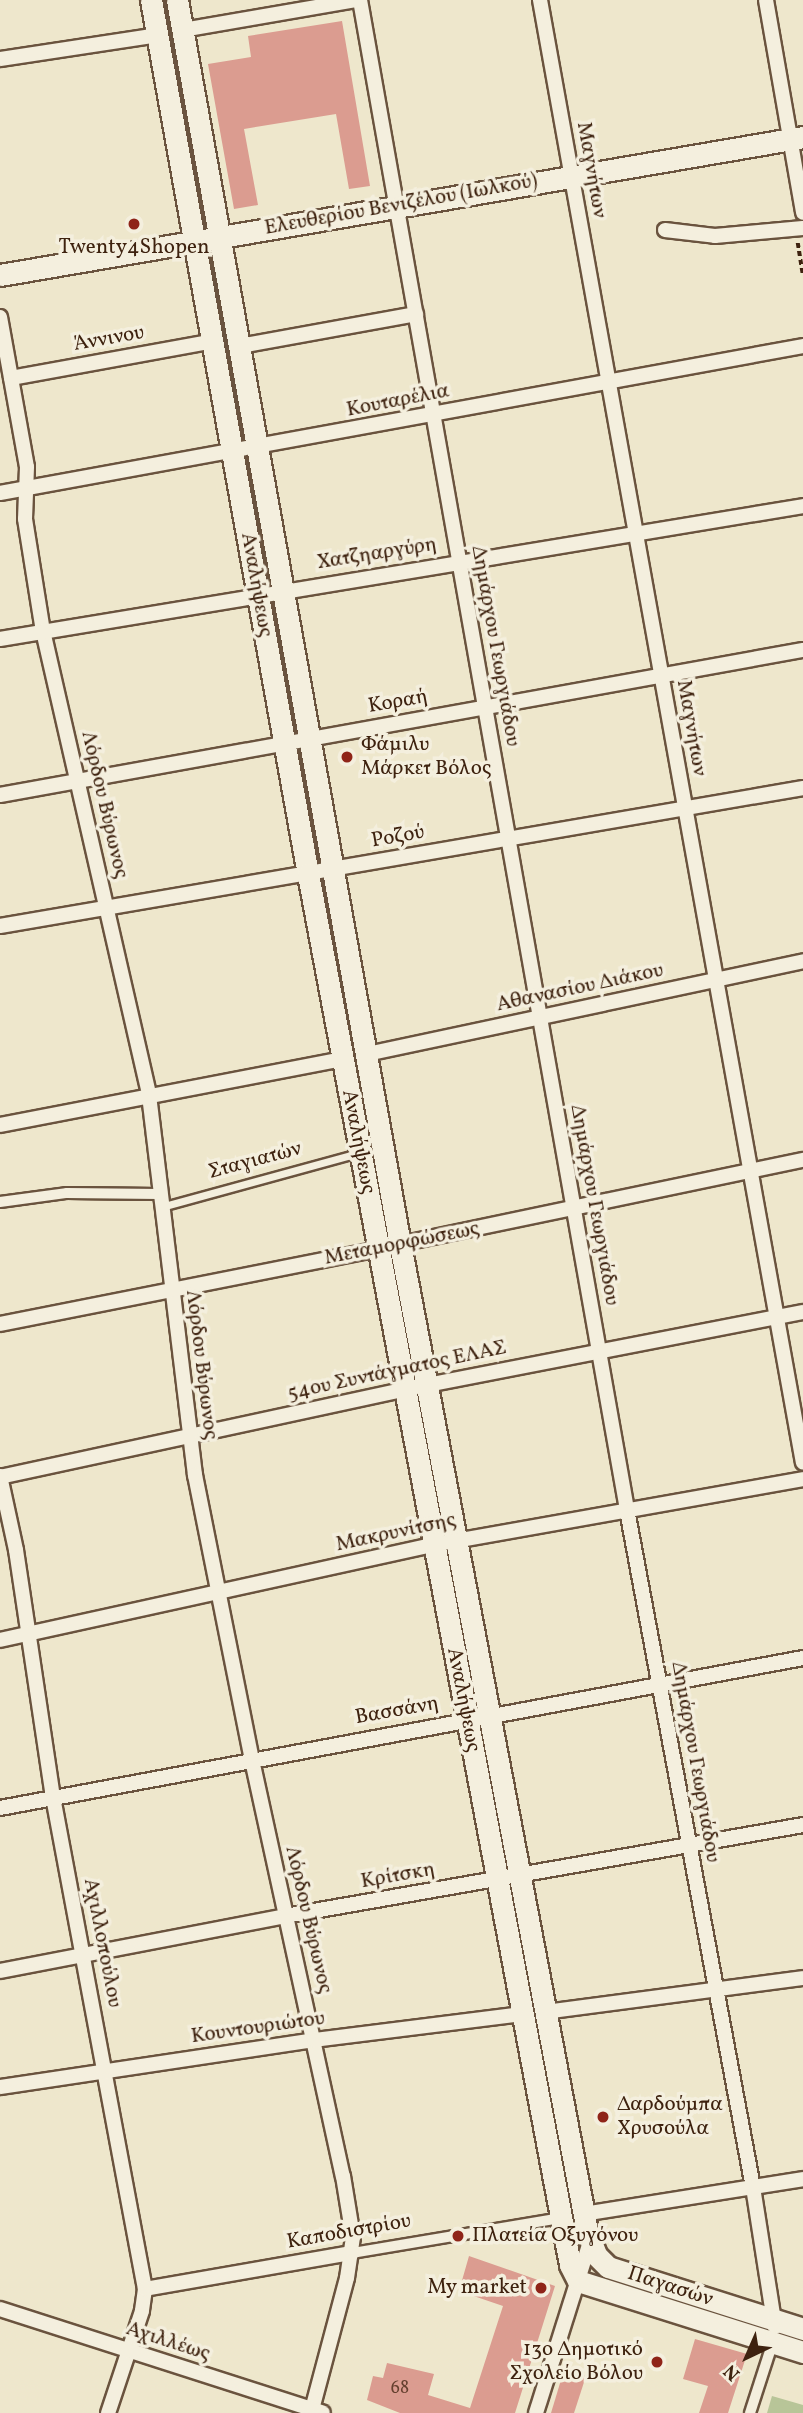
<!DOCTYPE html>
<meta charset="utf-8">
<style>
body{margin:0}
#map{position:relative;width:803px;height:2413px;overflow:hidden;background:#eee7cc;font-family:Vollkorn,serif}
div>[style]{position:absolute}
.green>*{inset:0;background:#b8c598}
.building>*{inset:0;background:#db9c90}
.path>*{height:3.5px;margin-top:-1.75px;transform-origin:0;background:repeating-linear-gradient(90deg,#3e220f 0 5px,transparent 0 8.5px)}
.roads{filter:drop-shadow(2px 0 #6a533e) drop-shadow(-2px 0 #6a533e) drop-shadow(0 2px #6a533e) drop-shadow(0 -2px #6a533e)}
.service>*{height:7px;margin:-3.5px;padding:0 3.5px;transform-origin:3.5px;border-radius:3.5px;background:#f4efde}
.pedestrian>*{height:10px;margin:-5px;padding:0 5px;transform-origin:5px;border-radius:5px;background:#f4efde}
.minor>*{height:14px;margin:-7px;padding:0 7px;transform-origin:7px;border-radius:7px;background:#f4efde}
.secondary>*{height:21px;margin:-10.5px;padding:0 10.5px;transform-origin:10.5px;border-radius:10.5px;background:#f4efde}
.dots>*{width:19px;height:19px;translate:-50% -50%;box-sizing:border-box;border:4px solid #f4efde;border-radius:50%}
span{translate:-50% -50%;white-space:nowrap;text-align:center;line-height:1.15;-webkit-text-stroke:7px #f4efde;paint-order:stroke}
.number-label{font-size:18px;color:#65402f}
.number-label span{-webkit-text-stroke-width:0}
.street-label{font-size:21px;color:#3e220f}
.poi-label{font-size:21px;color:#3e220f}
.left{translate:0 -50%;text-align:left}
.right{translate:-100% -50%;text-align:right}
.north{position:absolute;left:712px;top:2322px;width:70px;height:70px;-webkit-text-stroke:5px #f4efde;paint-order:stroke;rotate:224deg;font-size:19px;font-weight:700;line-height:28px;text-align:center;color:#3e220f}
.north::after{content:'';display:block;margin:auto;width:24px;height:32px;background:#3e220f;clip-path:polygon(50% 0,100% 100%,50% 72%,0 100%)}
</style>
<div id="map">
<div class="green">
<i style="clip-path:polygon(772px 2396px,803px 2405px,803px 2413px,767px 2413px)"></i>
</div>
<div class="building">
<i style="clip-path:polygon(342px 21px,370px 186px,349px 189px,336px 114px,244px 129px,258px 205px,234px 209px,208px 64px,251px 57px,248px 36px)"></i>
<i style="clip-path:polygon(469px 2256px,555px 2286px,515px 2413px,400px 2413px,367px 2400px,373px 2376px,383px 2378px,387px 2363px,434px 2374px,428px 2395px,470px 2408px,503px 2306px,459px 2291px)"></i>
<i style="clip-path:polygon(695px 2339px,747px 2354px,728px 2413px,699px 2413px,708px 2386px,683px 2379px)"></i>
<i style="clip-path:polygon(564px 2370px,586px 2376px,574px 2413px,551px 2413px)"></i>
</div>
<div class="path">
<i style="left:798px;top:243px;width:32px;rotate:81deg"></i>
</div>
<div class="roads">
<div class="service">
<i style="left:161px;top:1207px;width:205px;rotate:-15.3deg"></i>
</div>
<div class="pedestrian">
<i style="left:0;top:1202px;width:68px;rotate:-7.7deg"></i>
<i style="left:67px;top:1193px;width:92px;rotate:0.6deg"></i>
<i style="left:352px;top:2253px;width:212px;rotate:-9.5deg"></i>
<i style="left:750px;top:2413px;width:75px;rotate:-72.1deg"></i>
</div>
<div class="minor">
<i style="left:360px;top:0;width:1533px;rotate:79.97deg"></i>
<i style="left:627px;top:1510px;width:689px;rotate:79.46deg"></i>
<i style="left:753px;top:2187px;width:142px;rotate:81.1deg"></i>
<i style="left:540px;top:0;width:1486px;rotate:79.81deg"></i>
<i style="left:766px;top:0;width:216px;rotate:80.1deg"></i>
<i style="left:183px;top:30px;width:177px;rotate:-9.8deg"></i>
<i style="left:0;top:59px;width:160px;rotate:-8.6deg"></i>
<i style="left:665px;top:230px;width:50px;rotate:6.8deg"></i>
<i style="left:715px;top:236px;width:88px;rotate:-5.2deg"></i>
<i style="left:0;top:317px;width:152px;rotate:79.8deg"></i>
<i style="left:27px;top:467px;width:52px;rotate:92.2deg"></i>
<i style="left:25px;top:519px;width:113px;rotate:80.9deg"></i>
<i style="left:43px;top:631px;width:476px;rotate:77.1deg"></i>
<i style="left:149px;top:1095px;width:383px;rotate:83.1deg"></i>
<i style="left:195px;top:1475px;width:291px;rotate:78.7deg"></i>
<i style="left:252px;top:1760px;width:426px;rotate:77.7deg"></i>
<i style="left:343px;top:2176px;width:62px;rotate:80.7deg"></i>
<i style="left:353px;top:2237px;width:41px;rotate:98.3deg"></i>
<i style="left:347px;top:2278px;width:140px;rotate:104.9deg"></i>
<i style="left:240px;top:346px;width:179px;rotate:-10.3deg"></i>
<i style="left:11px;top:378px;width:206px;rotate:-10.3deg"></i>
<i style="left:0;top:493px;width:816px;rotate:-10.37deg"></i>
<i style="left:0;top:639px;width:814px;rotate:-9.4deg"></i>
<i style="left:0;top:795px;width:816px;rotate:-10.24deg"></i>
<i style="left:0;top:926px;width:815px;rotate:-9.75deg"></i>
<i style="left:367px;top:1054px;width:446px;rotate:-12deg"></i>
<i style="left:0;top:1125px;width:348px;rotate:-10.9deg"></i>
<i style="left:400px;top:1244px;width:412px;rotate:-11.8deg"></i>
<i style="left:0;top:1324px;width:385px;rotate:-11.2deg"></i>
<i style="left:0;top:1476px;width:76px;rotate:77.8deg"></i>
<i style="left:16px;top:1550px;width:250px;rotate:81.5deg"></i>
<i style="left:53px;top:1797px;width:501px;rotate:79.41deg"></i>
<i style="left:145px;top:2289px;width:22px;rotate:98deg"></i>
<i style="left:142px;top:2311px;width:108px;rotate:108.4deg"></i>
<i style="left:0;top:1477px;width:437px;rotate:-12.2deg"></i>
<i style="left:427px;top:1385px;width:383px;rotate:-11deg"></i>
<i style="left:0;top:1640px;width:443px;rotate:-12.4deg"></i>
<i style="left:433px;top:1545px;width:376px;rotate:-10.1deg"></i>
<i style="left:0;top:1808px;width:817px;rotate:-10.58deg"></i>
<i style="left:0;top:1971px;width:290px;rotate:-10.9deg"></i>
<i style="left:285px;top:1916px;width:526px;rotate:-9.96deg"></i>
<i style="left:545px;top:2012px;width:260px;rotate:-7.5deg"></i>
<i style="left:0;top:2087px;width:317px;rotate:-8.5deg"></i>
<i style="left:314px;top:2040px;width:211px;rotate:-7.1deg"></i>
<i style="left:583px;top:2214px;width:223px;rotate:-9deg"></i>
<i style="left:145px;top:2289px;width:210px;rotate:-9.9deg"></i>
<i style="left:0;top:2309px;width:339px;rotate:17.8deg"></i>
<i style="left:536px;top:2413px;width:179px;rotate:-72.5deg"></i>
</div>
<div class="secondary">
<i style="left:151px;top:0;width:888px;rotate:79.82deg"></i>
<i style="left:308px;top:874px;width:1415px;rotate:79.33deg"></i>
<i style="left:570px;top:2265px;width:18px;rotate:63deg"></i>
<i style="left:578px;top:2281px;width:236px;rotate:17.5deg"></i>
<i style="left:177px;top:0;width:1264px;rotate:79.84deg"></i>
<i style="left:400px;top:1244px;width:1005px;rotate:79.27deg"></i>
<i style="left:587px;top:2231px;width:26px;rotate:69deg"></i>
<i style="left:596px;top:2255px;width:17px;rotate:45deg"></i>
<i style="left:608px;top:2267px;width:205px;rotate:17.6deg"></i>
<i style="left:0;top:275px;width:815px;rotate:-9.75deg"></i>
</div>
</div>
<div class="dots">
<i style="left:134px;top:224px;background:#8f2418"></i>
<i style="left:347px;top:757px;background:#8f2418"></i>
<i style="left:603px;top:2117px;background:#8f2418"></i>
<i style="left:458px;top:2236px;background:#8f2418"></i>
<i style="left:541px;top:2288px;background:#8f2418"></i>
<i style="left:657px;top:2362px;background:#8f2418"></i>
</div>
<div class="number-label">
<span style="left:400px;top:2389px">68</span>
</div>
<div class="street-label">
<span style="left:591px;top:170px;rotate:80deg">Μαγνήτων</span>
<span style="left:401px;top:205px;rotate:-10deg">Ελευθερίου Βενιζέλου (Ιωλκού)</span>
<span style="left:109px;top:339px;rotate:-10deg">Άννινου</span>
<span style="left:398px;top:401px;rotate:-11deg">Κουταρέλια</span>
<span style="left:377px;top:554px;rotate:-9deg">Χατζηαργύρη</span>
<span style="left:256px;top:585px;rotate:80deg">Αναλήψεως</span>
<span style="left:495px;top:646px;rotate:80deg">Δημάρχου Γεωργιάδου</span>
<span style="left:398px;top:702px;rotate:-10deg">Κοραή</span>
<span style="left:691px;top:728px;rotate:80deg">Μαγνήτων</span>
<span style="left:104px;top:805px;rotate:77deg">Λόρδου Βύρωνος</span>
<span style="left:398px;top:837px;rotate:-10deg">Ροζού</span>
<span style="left:580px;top:988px;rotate:-12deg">Αθανασίου Διάκου</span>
<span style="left:358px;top:1142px;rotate:79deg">Αναλήψεως</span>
<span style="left:255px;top:1161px;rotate:-15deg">Σταγιατών</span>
<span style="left:594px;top:1205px;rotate:80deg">Δημάρχου Γεωργιάδου</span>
<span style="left:402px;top:1244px;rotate:-11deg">Μεταμορφώσεως</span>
<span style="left:201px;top:1365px;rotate:83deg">Λόρδου Βύρωνος</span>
<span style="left:397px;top:1371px;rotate:-12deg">54ου Συντάγματος ΕΛΑΣ</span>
<span style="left:396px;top:1533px;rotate:-12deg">Μακρυνίτσης</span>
<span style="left:463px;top:1700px;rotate:79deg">Αναλήψεως</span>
<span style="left:397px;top:1711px;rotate:-10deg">Βασσάνη</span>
<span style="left:695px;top:1762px;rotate:80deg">Δημάρχου Γεωργιάδου</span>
<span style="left:398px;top:1876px;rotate:-10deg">Κρίτσκη</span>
<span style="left:308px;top:1920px;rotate:77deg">Λόρδου Βύρωνος</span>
<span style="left:102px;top:1943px;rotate:79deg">Αχιλλοπούλου</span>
<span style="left:258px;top:2028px;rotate:-8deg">Κουντουριώτου</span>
<span style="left:349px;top:2232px;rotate:-10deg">Καποδιστρίου</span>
<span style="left:670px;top:2287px;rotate:18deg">Παγασών</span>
<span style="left:168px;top:2342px;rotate:18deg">Αχιλλέως</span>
</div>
<div class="poi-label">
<span style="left:134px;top:248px">Twenty4Shopen</span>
<span class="left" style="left:361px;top:757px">Φάμιλυ<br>Μάρκετ Βόλος</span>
<span class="left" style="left:617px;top:2117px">Δαρδούμπα<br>Χρυσούλα</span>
<span class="left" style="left:472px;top:2236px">Πλατεία Οξυγόνου</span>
<span class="right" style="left:527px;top:2288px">My market</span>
<span class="right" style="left:643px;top:2362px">13o Δημοτικό<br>Σχολείο Βόλου</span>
</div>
<div class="north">N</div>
</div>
